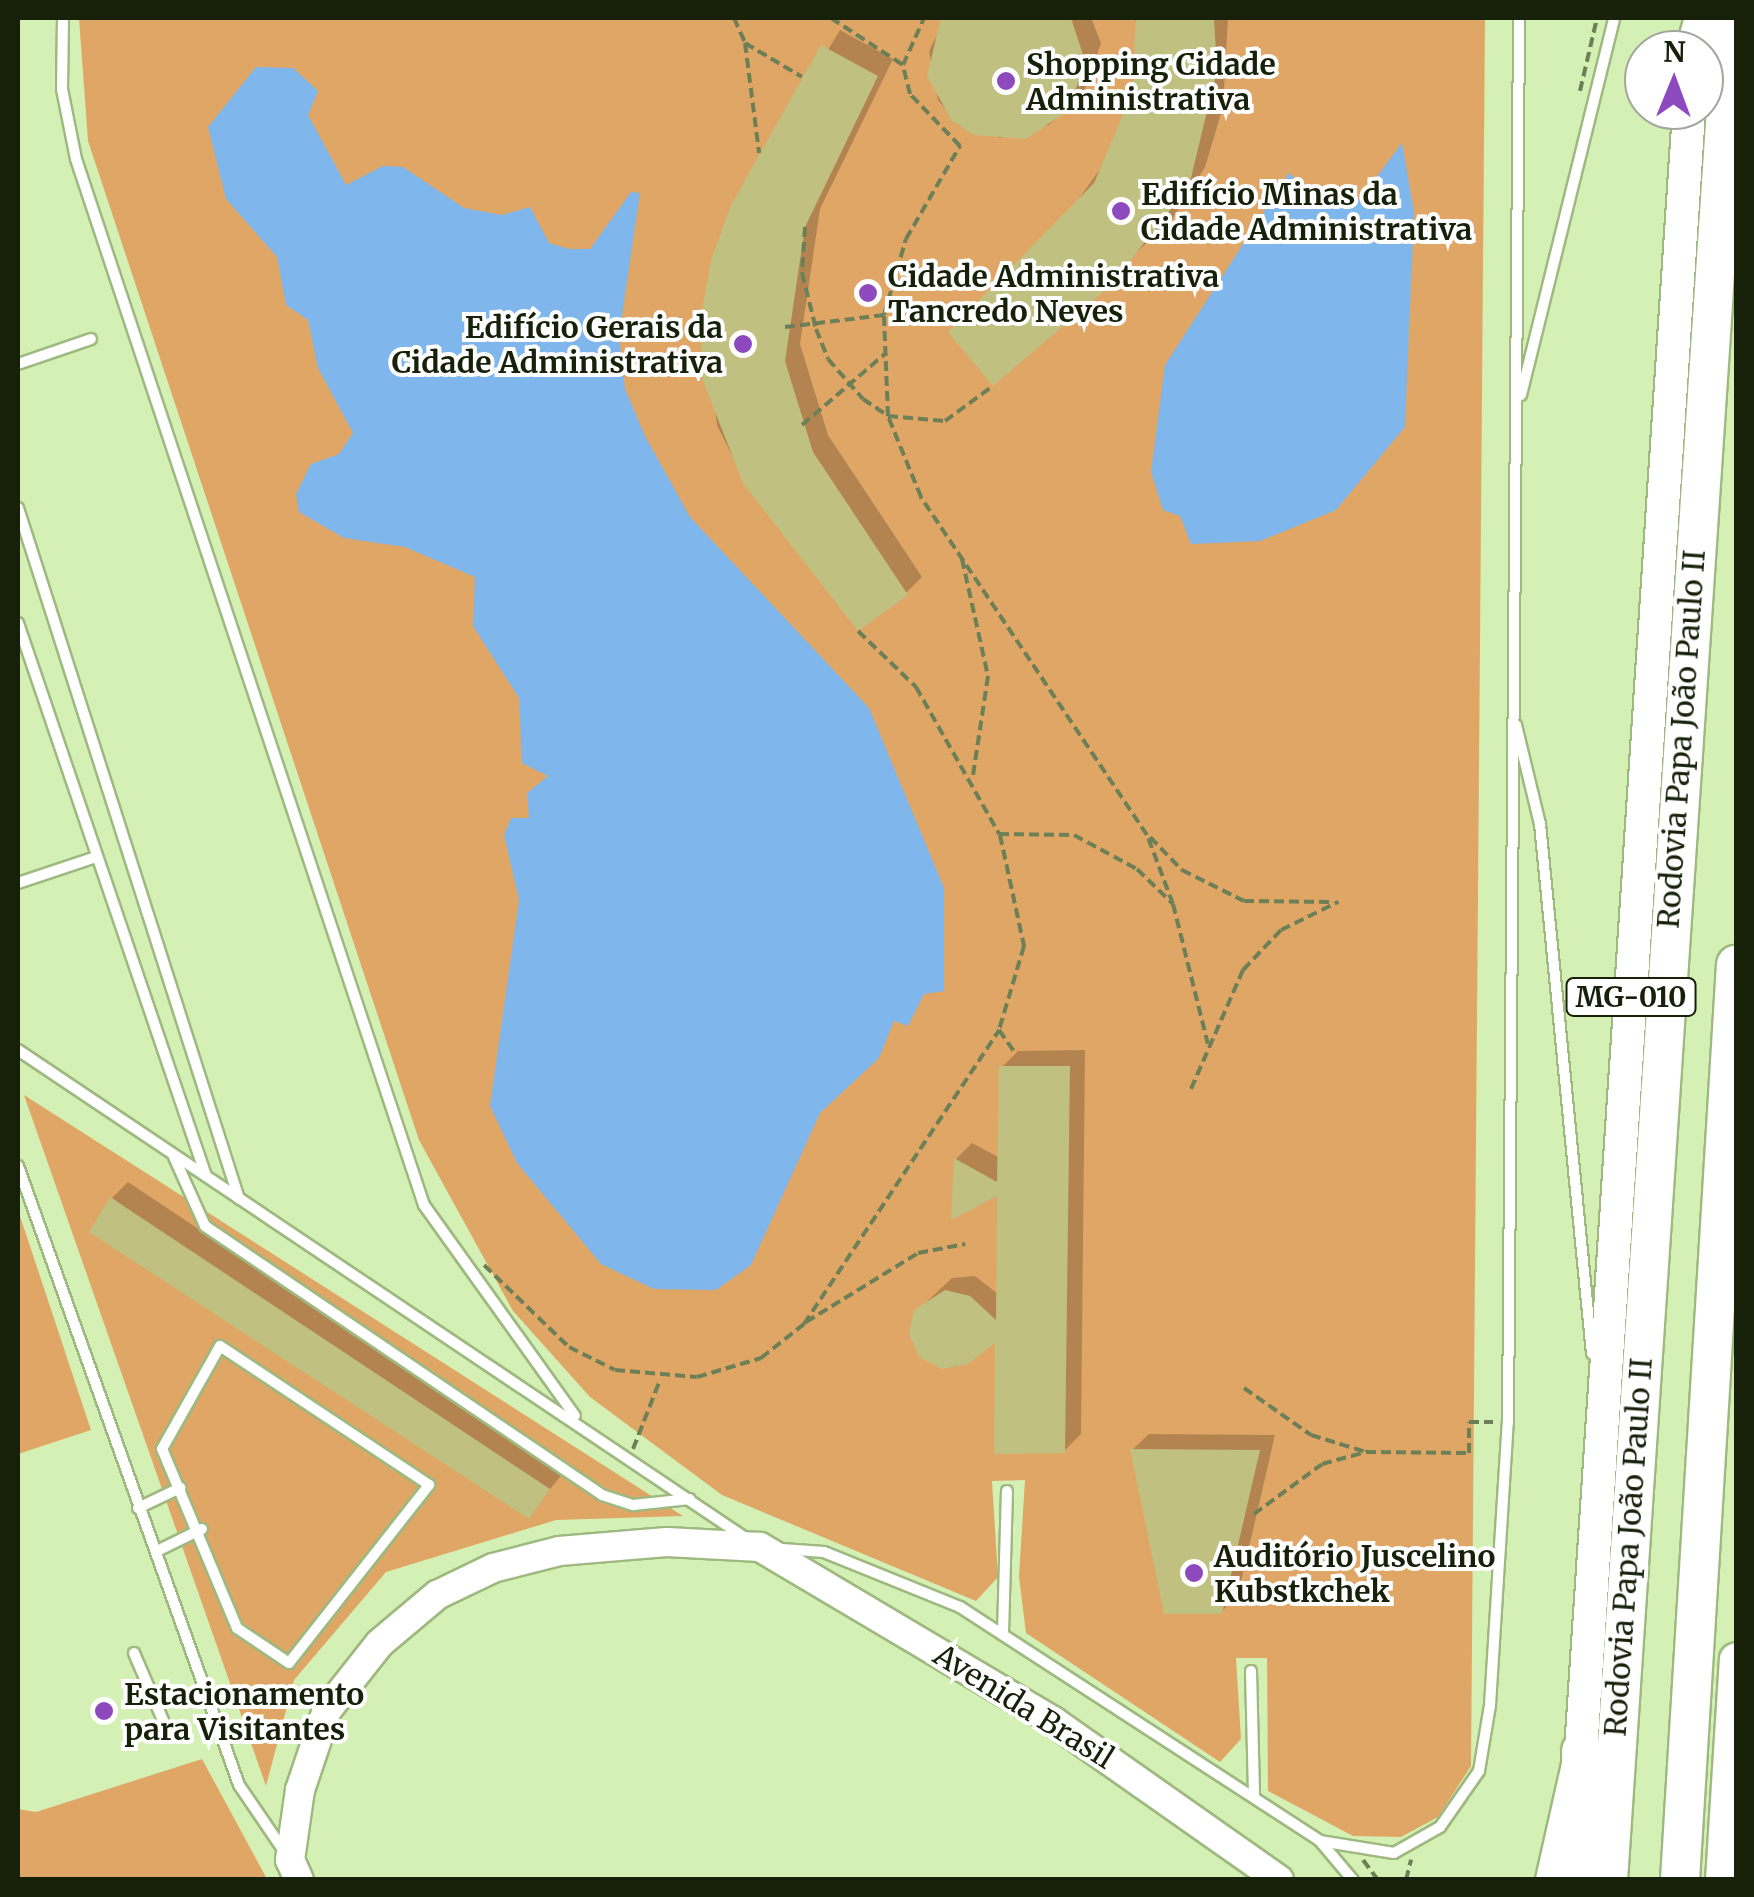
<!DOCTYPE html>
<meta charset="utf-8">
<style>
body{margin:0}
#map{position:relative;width:1754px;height:1897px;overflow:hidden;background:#d4f0b4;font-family:Merriweather,serif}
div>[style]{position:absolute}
.green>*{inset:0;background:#e0a665}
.water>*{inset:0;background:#7fb7ed}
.shadow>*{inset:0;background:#0003}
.building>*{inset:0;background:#c0c080}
.path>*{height:4px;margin-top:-2px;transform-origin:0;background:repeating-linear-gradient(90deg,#6d7f57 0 10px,transparent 0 15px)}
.roads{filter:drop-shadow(2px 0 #9eb980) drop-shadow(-2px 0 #9eb980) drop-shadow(0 2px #9eb980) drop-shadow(0 -2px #9eb980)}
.lane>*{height:10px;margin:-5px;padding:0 5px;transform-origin:5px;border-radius:5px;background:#fff}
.secondary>*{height:28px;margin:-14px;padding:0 14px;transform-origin:14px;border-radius:14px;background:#fff}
.primary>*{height:32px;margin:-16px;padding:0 16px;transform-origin:16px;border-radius:16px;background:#fff}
.highway>*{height:38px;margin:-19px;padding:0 19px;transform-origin:19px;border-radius:19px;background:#fff}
.dots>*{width:28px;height:28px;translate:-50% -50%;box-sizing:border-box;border:5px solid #fff;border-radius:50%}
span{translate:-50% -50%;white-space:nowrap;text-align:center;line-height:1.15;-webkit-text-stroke:8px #fff;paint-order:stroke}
.shield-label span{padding:2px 8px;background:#fff;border:2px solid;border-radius:8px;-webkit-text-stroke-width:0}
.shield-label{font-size:28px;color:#17210a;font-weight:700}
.poi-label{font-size:30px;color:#17210a;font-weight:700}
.left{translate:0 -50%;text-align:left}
.right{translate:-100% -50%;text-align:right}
.street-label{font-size:30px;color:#17210a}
.frame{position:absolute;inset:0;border:20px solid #17210a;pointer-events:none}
.north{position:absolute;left:1624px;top:30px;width:100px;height:100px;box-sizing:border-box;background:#fff;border:2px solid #a2a69d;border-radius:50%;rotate:1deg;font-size:28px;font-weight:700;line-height:40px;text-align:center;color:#17210a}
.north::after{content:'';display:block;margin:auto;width:35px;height:45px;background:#8d4abe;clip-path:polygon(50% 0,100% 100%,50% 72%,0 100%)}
</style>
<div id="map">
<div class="green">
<i style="clip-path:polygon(79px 18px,1485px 18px,1471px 1766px,1438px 1817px,1401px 1837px,1353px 1836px,1268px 1791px,1267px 1658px,1236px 1658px,1241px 1739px,1220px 1762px,1026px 1633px,1019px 1577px,1025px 1480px,992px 1481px,998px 1577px,976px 1601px,722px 1495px,590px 1397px,513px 1311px,419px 1140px,88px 141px)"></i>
<i style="clip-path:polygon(24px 1095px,683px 1516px,556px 1520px,386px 1572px,294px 1680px,266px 1786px)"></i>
<i style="clip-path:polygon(18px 1210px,91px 1430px,18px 1454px)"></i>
<i style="clip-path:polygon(202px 1759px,267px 1879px,18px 1879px,18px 1809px,36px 1812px)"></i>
</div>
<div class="water">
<i style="clip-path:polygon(256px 67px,293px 68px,318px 91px,308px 115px,346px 185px,383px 166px,403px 167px,464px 208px,502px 215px,530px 207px,549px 243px,569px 249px,590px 249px,631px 192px,640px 193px,619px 336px,625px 389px,645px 436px,690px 517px,869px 708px,944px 888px,944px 991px,924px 994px,908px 1026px,894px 1021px,879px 1058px,820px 1113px,751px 1265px,716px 1290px,654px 1289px,601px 1264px,517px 1163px,490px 1106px,519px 900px,504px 835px,511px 818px,529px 818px,527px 793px,548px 776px,522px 763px,519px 698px,473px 626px,475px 577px,405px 547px,344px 538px,299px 512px,296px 494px,311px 464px,339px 454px,353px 433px,318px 368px,308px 320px,286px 305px,277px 257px,226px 199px,208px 127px)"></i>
<i style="clip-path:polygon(1402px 143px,1414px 212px,1405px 427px,1336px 510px,1260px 541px,1191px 544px,1180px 516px,1163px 510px,1151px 472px,1165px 365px,1289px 173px,1326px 204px,1360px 199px)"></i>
</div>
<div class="shadow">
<i style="clip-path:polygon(946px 18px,1091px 18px,1101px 43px,1085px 90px,1049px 125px,1000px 138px,954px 119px,938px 100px,929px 51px)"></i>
<i style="clip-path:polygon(1135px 18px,1228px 18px,1223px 107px,1205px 167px,1171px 221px,993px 382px,1052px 236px,1118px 144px,1141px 46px)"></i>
<i style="clip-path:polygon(840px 30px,893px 59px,820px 209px,800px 344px,828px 435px,922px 577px,906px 593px,745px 482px,717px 425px,703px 322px,733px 206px)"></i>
<i style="clip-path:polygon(1085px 1050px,1081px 1434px,1064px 1451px,998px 1338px,955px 1367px,930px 1362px,917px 1311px,952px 1278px,975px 1276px,998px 1294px,1000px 1191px,954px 1216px,956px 1159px,972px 1143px,1000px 1158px,1002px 1067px,1018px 1051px)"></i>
<i style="clip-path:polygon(128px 1182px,564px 1472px,528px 1516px,112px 1198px)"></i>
<i style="clip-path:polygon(1149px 1434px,1275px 1435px,1238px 1595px,1221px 1612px,1132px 1450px)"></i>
</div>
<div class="building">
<i style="clip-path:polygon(941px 18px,1071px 18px,1085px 61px,1069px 110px,1026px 139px,974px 135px,952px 121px,927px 76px)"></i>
<i style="clip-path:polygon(1136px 18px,1214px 18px,1217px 70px,1189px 186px,1111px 285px,993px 386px,948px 332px,1094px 183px,1132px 93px)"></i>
<i style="clip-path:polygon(821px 45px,878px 76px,805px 227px,785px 361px,813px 452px,908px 595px,858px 631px,743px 483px,703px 381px,700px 322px,711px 260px,731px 205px)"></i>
<i style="clip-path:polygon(999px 1066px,1070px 1066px,1065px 1453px,994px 1454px,995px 1343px,968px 1364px,942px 1369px,919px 1357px,909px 1334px,914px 1310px,945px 1290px,970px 1296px,996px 1320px,997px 1196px,951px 1220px,954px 1158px,997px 1182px)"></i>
<i style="clip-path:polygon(110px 1197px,550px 1489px,529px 1519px,89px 1232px)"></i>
<i style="clip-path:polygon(1130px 1449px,1260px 1450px,1222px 1614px,1164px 1614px)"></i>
</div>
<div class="path">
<i style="left:734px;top:18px;width:27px;rotate:66deg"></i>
<i style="left:745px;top:43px;width:66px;rotate:30.8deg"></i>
<i style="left:831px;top:18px;width:86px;rotate:33.1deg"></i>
<i style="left:745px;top:43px;width:111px;rotate:82.7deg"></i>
<i style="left:1580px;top:91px;width:75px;rotate:-76.9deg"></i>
<i style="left:805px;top:227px;width:46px;rotate:93.7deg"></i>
<i style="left:802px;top:273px;width:58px;rotate:76deg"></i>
<i style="left:816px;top:329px;width:32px;rotate:68deg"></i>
<i style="left:828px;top:359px;width:53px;rotate:48.8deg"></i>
<i style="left:863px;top:399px;width:30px;rotate:34deg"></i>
<i style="left:888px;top:416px;width:57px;rotate:5deg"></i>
<i style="left:945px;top:421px;width:59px;rotate:-36.1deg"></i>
<i style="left:785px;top:327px;width:100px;rotate:-6.9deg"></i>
<i style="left:802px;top:425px;width:111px;rotate:-40.6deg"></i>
<i style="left:962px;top:559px;width:120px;rotate:77.5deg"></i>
<i style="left:988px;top:676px;width:100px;rotate:98.6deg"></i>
<i style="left:858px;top:631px;width:81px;rotate:44deg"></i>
<i style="left:916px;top:687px;width:169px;rotate:60.5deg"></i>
<i style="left:999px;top:834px;width:75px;rotate:0.8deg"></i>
<i style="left:1074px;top:835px;width:72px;rotate:28.4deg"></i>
<i style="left:1137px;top:869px;width:50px;rotate:44.2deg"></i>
<i style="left:1173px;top:904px;width:74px;rotate:-110.6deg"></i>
<i style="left:1147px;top:835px;width:407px;rotate:-123.8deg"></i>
<i style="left:921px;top:497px;width:87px;rotate:-112.2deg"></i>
<i style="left:888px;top:416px;width:101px;rotate:-92.3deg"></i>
<i style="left:884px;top:315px;width:79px;rotate:-73.9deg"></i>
<i style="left:906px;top:239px;width:108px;rotate:-59.9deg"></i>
<i style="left:960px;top:146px;width:72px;rotate:-133.9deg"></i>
<i style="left:910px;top:94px;width:30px;rotate:-104deg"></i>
<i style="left:903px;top:65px;width:51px;rotate:-65.9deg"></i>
<i style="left:1000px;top:835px;width:114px;rotate:77.8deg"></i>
<i style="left:1024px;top:946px;width:88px;rotate:106.6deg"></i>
<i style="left:999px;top:1030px;width:28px;rotate:55deg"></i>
<i style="left:1150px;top:837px;width:46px;rotate:45.9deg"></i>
<i style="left:1182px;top:870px;width:69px;rotate:26.6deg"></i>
<i style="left:1244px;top:901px;width:89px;rotate:0.6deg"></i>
<i style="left:1173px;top:904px;width:144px;rotate:76deg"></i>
<i style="left:1191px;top:1089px;width:130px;rotate:-66.4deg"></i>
<i style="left:1243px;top:970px;width:55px;rotate:-46.5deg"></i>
<i style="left:1281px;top:930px;width:64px;rotate:-26.2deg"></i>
<i style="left:484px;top:1265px;width:118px;rotate:44deg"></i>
<i style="left:569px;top:1347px;width:51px;rotate:26.6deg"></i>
<i style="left:615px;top:1370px;width:82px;rotate:4.9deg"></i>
<i style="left:697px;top:1377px;width:67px;rotate:-16.5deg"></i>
<i style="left:761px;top:1358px;width:55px;rotate:-38.3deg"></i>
<i style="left:804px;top:1324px;width:353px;rotate:-56.4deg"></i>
<i style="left:806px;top:1322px;width:132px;rotate:-31.6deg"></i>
<i style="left:918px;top:1253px;width:48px;rotate:-10.8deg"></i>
<i style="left:1244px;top:1388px;width:82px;rotate:35deg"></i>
<i style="left:1311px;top:1435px;width:58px;rotate:17.2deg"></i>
<i style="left:633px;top:1449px;width:74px;rotate:-68.6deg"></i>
<i style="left:1254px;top:1514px;width:84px;rotate:-36.3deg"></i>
<i style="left:1322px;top:1464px;width:46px;rotate:-15.3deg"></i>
<i style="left:1366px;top:1452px;width:103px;rotate:0.6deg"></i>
<i style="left:1469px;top:1453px;width:31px;rotate:-90deg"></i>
<i style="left:1469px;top:1422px;width:24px"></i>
<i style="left:1363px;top:1860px;width:25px;rotate:53deg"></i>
<i style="left:1406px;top:1880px;width:21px;rotate:-76deg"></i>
</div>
<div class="roads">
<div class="lane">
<i style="left:63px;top:18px;width:71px;rotate:90.8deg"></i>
<i style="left:62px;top:89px;width:71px;rotate:78.7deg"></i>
<i style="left:76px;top:159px;width:1102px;rotate:71.6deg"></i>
<i style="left:424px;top:1205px;width:259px;rotate:54.4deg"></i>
<i style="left:18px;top:364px;width:77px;rotate:-18.9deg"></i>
<i style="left:1521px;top:395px;width:388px;rotate:-76.1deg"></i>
<i style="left:18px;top:508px;width:725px;rotate:72.26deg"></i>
<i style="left:18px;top:623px;width:584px;rotate:71.22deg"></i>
<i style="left:1516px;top:725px;width:102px;rotate:76.4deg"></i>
<i style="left:1540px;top:824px;width:532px;rotate:84.39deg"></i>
<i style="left:18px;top:883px;width:79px;rotate:-18.4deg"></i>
<i style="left:18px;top:1050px;width:878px;rotate:33.85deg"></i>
<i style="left:174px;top:1157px;width:76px;rotate:65.8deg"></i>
<i style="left:205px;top:1226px;width:480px;rotate:34.1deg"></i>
<i style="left:602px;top:1495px;width:33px;rotate:18deg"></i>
<i style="left:633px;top:1505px;width:57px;rotate:-6deg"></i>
<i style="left:18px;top:1166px;width:657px;rotate:70.35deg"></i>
<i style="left:239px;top:1785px;width:80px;rotate:55.7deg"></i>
<i style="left:220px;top:1346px;width:251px;rotate:33.6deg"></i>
<i style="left:429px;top:1485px;width:226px;rotate:128.2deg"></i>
<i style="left:289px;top:1663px;width:63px;rotate:-146.1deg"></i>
<i style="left:237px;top:1628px;width:194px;rotate:-112.7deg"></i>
<i style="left:162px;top:1449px;width:118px;rotate:-60.6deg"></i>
<i style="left:138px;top:1508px;width:47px;rotate:-25.5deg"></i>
<i style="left:782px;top:1549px;width:42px;rotate:4.1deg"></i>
<i style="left:824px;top:1552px;width:147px;rotate:22deg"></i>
<i style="left:960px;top:1607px;width:429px;rotate:33deg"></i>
<i style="left:1320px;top:1841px;width:51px;rotate:49.8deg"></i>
<i style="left:157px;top:1551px;width:50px;rotate:-26.1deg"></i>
<i style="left:1003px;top:1633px;width:142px;rotate:-88.4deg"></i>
<i style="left:134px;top:1653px;width:78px;rotate:66.7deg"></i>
<i style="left:1251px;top:1671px;width:124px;rotate:88.6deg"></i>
<i style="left:1320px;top:1841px;width:75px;rotate:9.2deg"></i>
<i style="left:1394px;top:1853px;width:53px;rotate:-29.5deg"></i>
<i style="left:1440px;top:1827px;width:68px;rotate:-55.1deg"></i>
<i style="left:1479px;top:1771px;width:67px;rotate:-80.5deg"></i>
<i style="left:1490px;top:1705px;width:284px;rotate:-86.4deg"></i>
<i style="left:1508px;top:1422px;width:1404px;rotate:-89.55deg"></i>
</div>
<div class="secondary">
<i style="left:299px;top:1880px;width:22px;rotate:-114deg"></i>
<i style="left:290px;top:1860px;width:71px;rotate:-81.9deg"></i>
<i style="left:300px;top:1790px;width:84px;rotate:-71.4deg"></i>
<i style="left:327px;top:1710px;width:85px;rotate:-51.7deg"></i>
<i style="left:380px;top:1643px;width:75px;rotate:-40.1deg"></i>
<i style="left:437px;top:1595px;width:62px;rotate:-25.7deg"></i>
<i style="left:493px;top:1568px;width:68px;rotate:-14.4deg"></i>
<i style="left:559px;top:1551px;width:108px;rotate:-4.8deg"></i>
<i style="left:667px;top:1542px;width:93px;rotate:3.1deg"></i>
<i style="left:760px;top:1547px;width:341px;rotate:30.7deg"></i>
<i style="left:1053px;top:1721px;width:276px;rotate:35.1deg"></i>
</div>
<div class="primary">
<i style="left:1552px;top:1880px;width:132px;rotate:-77.3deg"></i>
<i style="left:1581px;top:1751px;width:1645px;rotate:-86.23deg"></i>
<i style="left:1722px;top:1880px;width:221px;rotate:-86.4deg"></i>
</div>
<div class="highway">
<i style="left:1695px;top:50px;width:33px;rotate:-74deg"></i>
<i style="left:1581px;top:1751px;width:129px;rotate:88.7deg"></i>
<i style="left:1608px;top:1880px;width:1866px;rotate:-86.19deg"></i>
<i style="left:1680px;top:1880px;width:917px;rotate:-86.5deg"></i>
</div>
</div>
<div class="dots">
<i style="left:1006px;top:81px;background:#8d4abe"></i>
<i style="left:1121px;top:211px;background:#8d4abe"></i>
<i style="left:868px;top:293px;background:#8d4abe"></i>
<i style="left:743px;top:344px;background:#8d4abe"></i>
<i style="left:1194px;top:1573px;background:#8d4abe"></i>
<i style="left:104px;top:1711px;background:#8d4abe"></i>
</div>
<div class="shield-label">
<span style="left:1631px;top:997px">MG-010</span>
</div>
<div class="poi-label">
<span class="left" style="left:1026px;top:81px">Shopping Cidade<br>Administrativa</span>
<span class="left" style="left:1141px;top:211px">Edifício Minas da<br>Cidade Administrativa</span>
<span class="left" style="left:888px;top:293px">Cidade Administrativa<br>Tancredo Neves</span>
<span class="right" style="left:723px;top:344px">Edifício Gerais da<br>Cidade Administrativa</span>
<span class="left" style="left:1214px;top:1573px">Auditório Juscelino<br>Kubstkchek</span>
<span class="left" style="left:124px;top:1711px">Estacionamento<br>para Visitantes</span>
</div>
<div class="street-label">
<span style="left:1681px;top:739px;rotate:-86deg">Rodovia Papa João Paulo II</span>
<span style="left:1628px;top:1547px;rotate:-86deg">Rodovia Papa João Paulo II</span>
<span style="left:1024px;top:1706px;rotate:32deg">Avenida Brasil</span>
</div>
<div class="frame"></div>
<div class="north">N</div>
</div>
